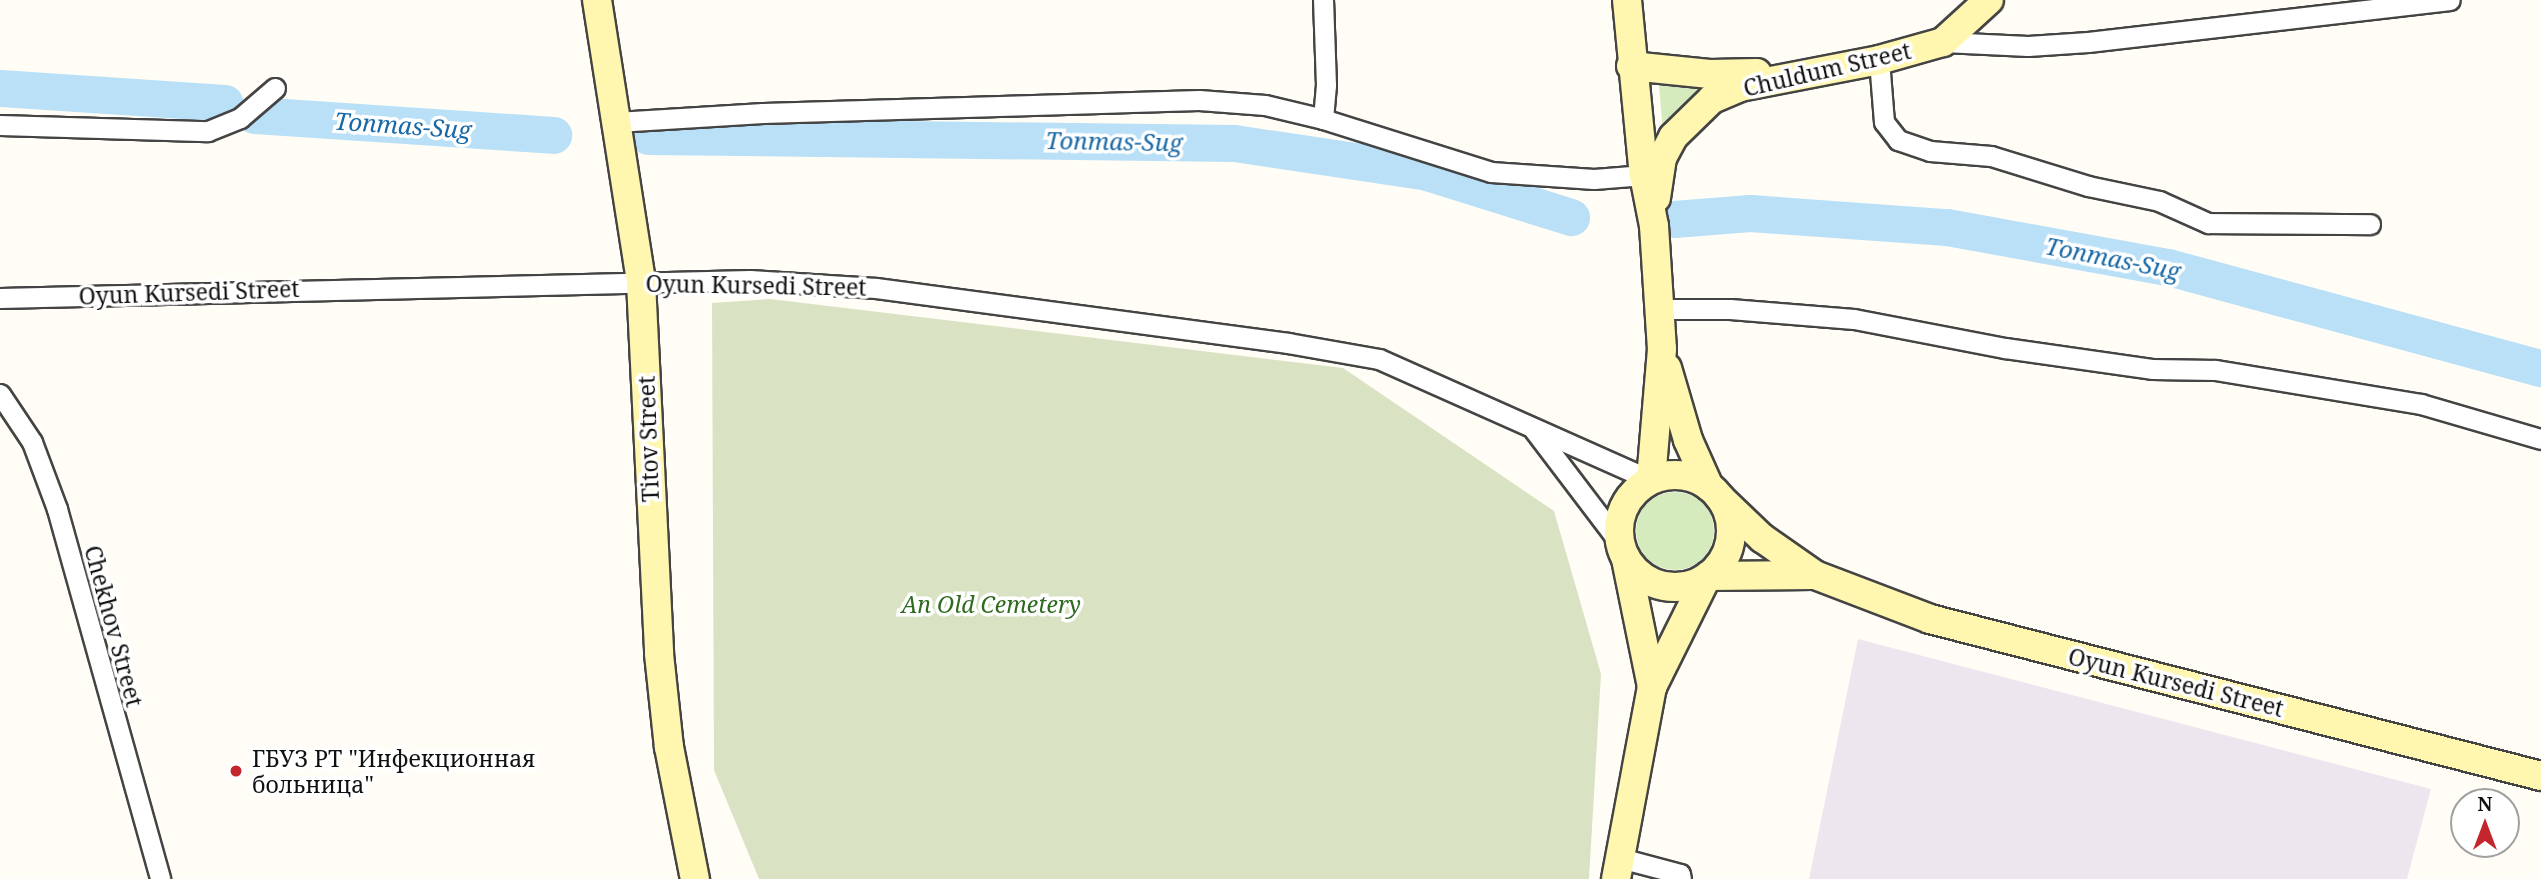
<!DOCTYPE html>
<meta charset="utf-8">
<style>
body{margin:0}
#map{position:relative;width:2541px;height:879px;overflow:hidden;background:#fffdf5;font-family:"Noto Serif",serif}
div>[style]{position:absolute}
.industrial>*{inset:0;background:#eee6ef}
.green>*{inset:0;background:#d5ebbd}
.round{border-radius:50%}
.cemetery>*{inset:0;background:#d9e3c4}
.river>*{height:37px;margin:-18.5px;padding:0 18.5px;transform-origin:18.5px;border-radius:18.5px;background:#b9e0f7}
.roads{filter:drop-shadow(2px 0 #444) drop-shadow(-2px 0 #444) drop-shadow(0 2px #444) drop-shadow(0 -2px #444)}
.street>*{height:19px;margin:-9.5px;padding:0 9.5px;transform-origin:9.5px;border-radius:9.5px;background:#fff}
.secondary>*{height:28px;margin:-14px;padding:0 14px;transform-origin:14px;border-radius:14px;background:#fff6b0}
.secondary>.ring{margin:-14px;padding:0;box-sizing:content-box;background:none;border:28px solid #fff6b0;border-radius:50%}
.dots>*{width:19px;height:19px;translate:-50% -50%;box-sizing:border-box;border:4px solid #fff;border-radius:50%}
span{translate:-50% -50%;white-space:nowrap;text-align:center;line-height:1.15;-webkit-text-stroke:7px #fff;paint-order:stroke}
.street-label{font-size:23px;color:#111}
.park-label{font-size:23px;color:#2f6b1f;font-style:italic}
.poi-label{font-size:23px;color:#111}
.left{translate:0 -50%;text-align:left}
.water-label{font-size:24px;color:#1768a6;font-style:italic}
.north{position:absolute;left:2450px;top:788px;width:70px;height:70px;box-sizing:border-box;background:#fff;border:2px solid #a0a0a0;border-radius:50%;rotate:0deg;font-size:19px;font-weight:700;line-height:28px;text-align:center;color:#111}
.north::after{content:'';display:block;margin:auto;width:24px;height:32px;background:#c4262e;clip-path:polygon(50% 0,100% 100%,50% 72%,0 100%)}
</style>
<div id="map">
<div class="industrial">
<i style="clip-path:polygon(1858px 639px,2431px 789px,2407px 879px,1809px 879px)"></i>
</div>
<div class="green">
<i style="clip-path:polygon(1723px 71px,1688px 99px,1664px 145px,1658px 73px)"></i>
<i class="round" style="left:1636px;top:492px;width:78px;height:78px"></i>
</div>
<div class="cemetery">
<i style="clip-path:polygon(770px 299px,1343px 368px,1554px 511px,1601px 674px,1589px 879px,759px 879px,714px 770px,712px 303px)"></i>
</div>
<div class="river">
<i style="left:0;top:88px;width:225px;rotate:3.8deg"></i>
<i style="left:254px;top:115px;width:300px;rotate:3.8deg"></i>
<i style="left:648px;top:136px;width:586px;rotate:0.68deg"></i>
<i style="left:1234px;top:143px;width:195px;rotate:8.5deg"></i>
<i style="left:1427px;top:172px;width:151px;rotate:17.4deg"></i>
<i style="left:1674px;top:219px;width:76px;rotate:-4.5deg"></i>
<i style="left:1750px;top:213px;width:197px;rotate:4.1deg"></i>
<i style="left:1947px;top:227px;width:225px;rotate:10.3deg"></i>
<i style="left:2168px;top:267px;width:386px;rotate:15.2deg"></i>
</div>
<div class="roads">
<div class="street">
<i style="left:1943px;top:42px;width:85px;rotate:2.7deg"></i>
<i style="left:2028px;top:46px;width:60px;rotate:-3.8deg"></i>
<i style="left:2088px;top:42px;width:364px;rotate:-6.6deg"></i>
<i style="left:1879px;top:60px;width:62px;rotate:85.4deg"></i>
<i style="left:1884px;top:122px;width:23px;rotate:52deg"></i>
<i style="left:1898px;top:140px;width:34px;rotate:19deg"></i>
<i style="left:1930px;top:151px;width:61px;rotate:4.7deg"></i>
<i style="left:1991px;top:156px;width:102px;rotate:17.2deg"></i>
<i style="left:2088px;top:186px;width:73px;rotate:11.9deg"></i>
<i style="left:2159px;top:201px;width:54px;rotate:24.2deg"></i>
<i style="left:2208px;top:223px;width:162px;rotate:0.4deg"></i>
<i style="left:1323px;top:119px;width:34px;rotate:-85deg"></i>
<i style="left:1326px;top:85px;width:85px;rotate:-92deg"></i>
<i style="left:616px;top:122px;width:147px;rotate:-3.5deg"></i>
<i style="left:763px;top:113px;width:436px;rotate:-1.7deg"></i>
<i style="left:1199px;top:100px;width:66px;rotate:4.3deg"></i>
<i style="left:1265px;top:105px;width:60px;rotate:13.6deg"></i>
<i style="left:1323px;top:119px;width:176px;rotate:17.5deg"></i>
<i style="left:1491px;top:172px;width:103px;rotate:3.9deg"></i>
<i style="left:1594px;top:179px;width:50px;rotate:-4.6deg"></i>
<i style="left:0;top:125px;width:208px;rotate:1.7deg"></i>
<i style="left:208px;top:131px;width:35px;rotate:-22deg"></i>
<i style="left:240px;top:118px;width:46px;rotate:-40.6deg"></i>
<i style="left:0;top:298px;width:750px;rotate:-1.37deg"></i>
<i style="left:750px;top:280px;width:126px;rotate:3.6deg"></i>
<i style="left:876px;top:288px;width:416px;rotate:7.6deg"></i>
<i style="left:1288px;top:343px;width:92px;rotate:10deg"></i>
<i style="left:1379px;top:359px;width:298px;rotate:24deg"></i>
<i style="left:1659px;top:309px;width:71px"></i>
<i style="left:1730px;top:309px;width:124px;rotate:4.6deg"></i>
<i style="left:1854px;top:319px;width:154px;rotate:10.9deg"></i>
<i style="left:2005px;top:348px;width:148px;rotate:8.1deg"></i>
<i style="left:2152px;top:369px;width:63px;rotate:0.9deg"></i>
<i style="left:2215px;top:370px;width:209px;rotate:9.4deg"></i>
<i style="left:2421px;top:404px;width:125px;rotate:16.3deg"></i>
<i style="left:0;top:394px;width:58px;rotate:56.3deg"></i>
<i style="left:32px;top:442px;width:72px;rotate:69.5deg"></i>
<i style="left:57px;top:509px;width:384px;rotate:74.4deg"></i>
<i style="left:1534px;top:430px;width:141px;rotate:52.8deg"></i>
<i style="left:1620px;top:858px;width:62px;rotate:14.9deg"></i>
<i style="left:1680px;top:874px;width:5px;rotate:79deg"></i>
</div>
<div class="secondary">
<i style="left:597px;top:0;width:285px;rotate:81.1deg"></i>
<i style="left:641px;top:282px;width:372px;rotate:87.2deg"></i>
<i style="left:659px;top:654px;width:94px;rotate:83.9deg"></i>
<i style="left:669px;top:747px;width:135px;rotate:78.9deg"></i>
<i style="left:1627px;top:0;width:176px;rotate:84.5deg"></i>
<i style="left:1644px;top:175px;width:52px;rotate:78.9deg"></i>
<i style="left:1654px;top:226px;width:123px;rotate:86.3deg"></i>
<i style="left:1662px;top:349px;width:131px;rotate:94.8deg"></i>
<i style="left:1631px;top:66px;width:79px;rotate:5.8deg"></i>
<i style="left:1710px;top:74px;width:47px;rotate:-1.2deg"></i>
<i style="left:1656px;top:198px;width:40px;rotate:-81.5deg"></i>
<i style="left:1662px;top:158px;width:24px;rotate:-62deg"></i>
<i style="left:1673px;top:137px;width:54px;rotate:-44.3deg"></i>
<i style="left:1712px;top:99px;width:30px;rotate:-23deg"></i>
<i style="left:1740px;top:87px;width:142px;rotate:-11deg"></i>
<i style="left:1879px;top:60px;width:66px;rotate:-15.7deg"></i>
<i style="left:1943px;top:42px;width:62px;rotate:-42.4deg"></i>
<i style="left:1667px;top:368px;width:75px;rotate:73.7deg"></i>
<i style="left:1688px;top:440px;width:51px;rotate:65.9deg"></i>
<i class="ring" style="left:1619px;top:475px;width:84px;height:84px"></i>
<i style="left:1721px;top:499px;width:57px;rotate:43.6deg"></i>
<i style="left:1762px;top:538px;width:65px;rotate:34.9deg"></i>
<i style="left:1815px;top:575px;width:123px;rotate:20.9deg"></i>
<i style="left:1930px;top:619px;width:631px;rotate:14.41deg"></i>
<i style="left:1626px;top:559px;width:131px;rotate:78.5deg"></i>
<i style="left:1708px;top:576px;width:105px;rotate:-0.5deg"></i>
<i style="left:1616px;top:879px;width:195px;rotate:-79.4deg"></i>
<i style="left:1652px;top:687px;width:122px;rotate:-63.6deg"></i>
</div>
</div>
<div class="dots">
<i style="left:236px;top:771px;background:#c4262e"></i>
</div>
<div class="street-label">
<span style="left:1827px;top:69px;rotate:-13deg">Chuldum Street</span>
<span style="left:756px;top:285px;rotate:1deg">Oyun Kursedi Street</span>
<span style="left:189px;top:292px;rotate:-2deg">Oyun Kursedi Street</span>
<span style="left:648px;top:439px;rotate:-92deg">Titov Street</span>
<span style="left:114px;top:626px;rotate:75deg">Chekhov Street</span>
<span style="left:2176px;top:682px;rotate:14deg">Oyun Kursedi Street</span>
</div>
<div class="park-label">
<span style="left:991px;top:604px">An Old Cemetery</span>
</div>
<div class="poi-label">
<span class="left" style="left:252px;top:771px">ГБУЗ РТ "Инфекционная<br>больница"</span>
</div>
<div class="water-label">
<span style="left:403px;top:125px;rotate:4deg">Tonmas-Sug</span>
<span style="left:1114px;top:141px;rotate:1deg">Tonmas-Sug</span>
<span style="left:2113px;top:258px;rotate:11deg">Tonmas-Sug</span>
</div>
<div class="north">N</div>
</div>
